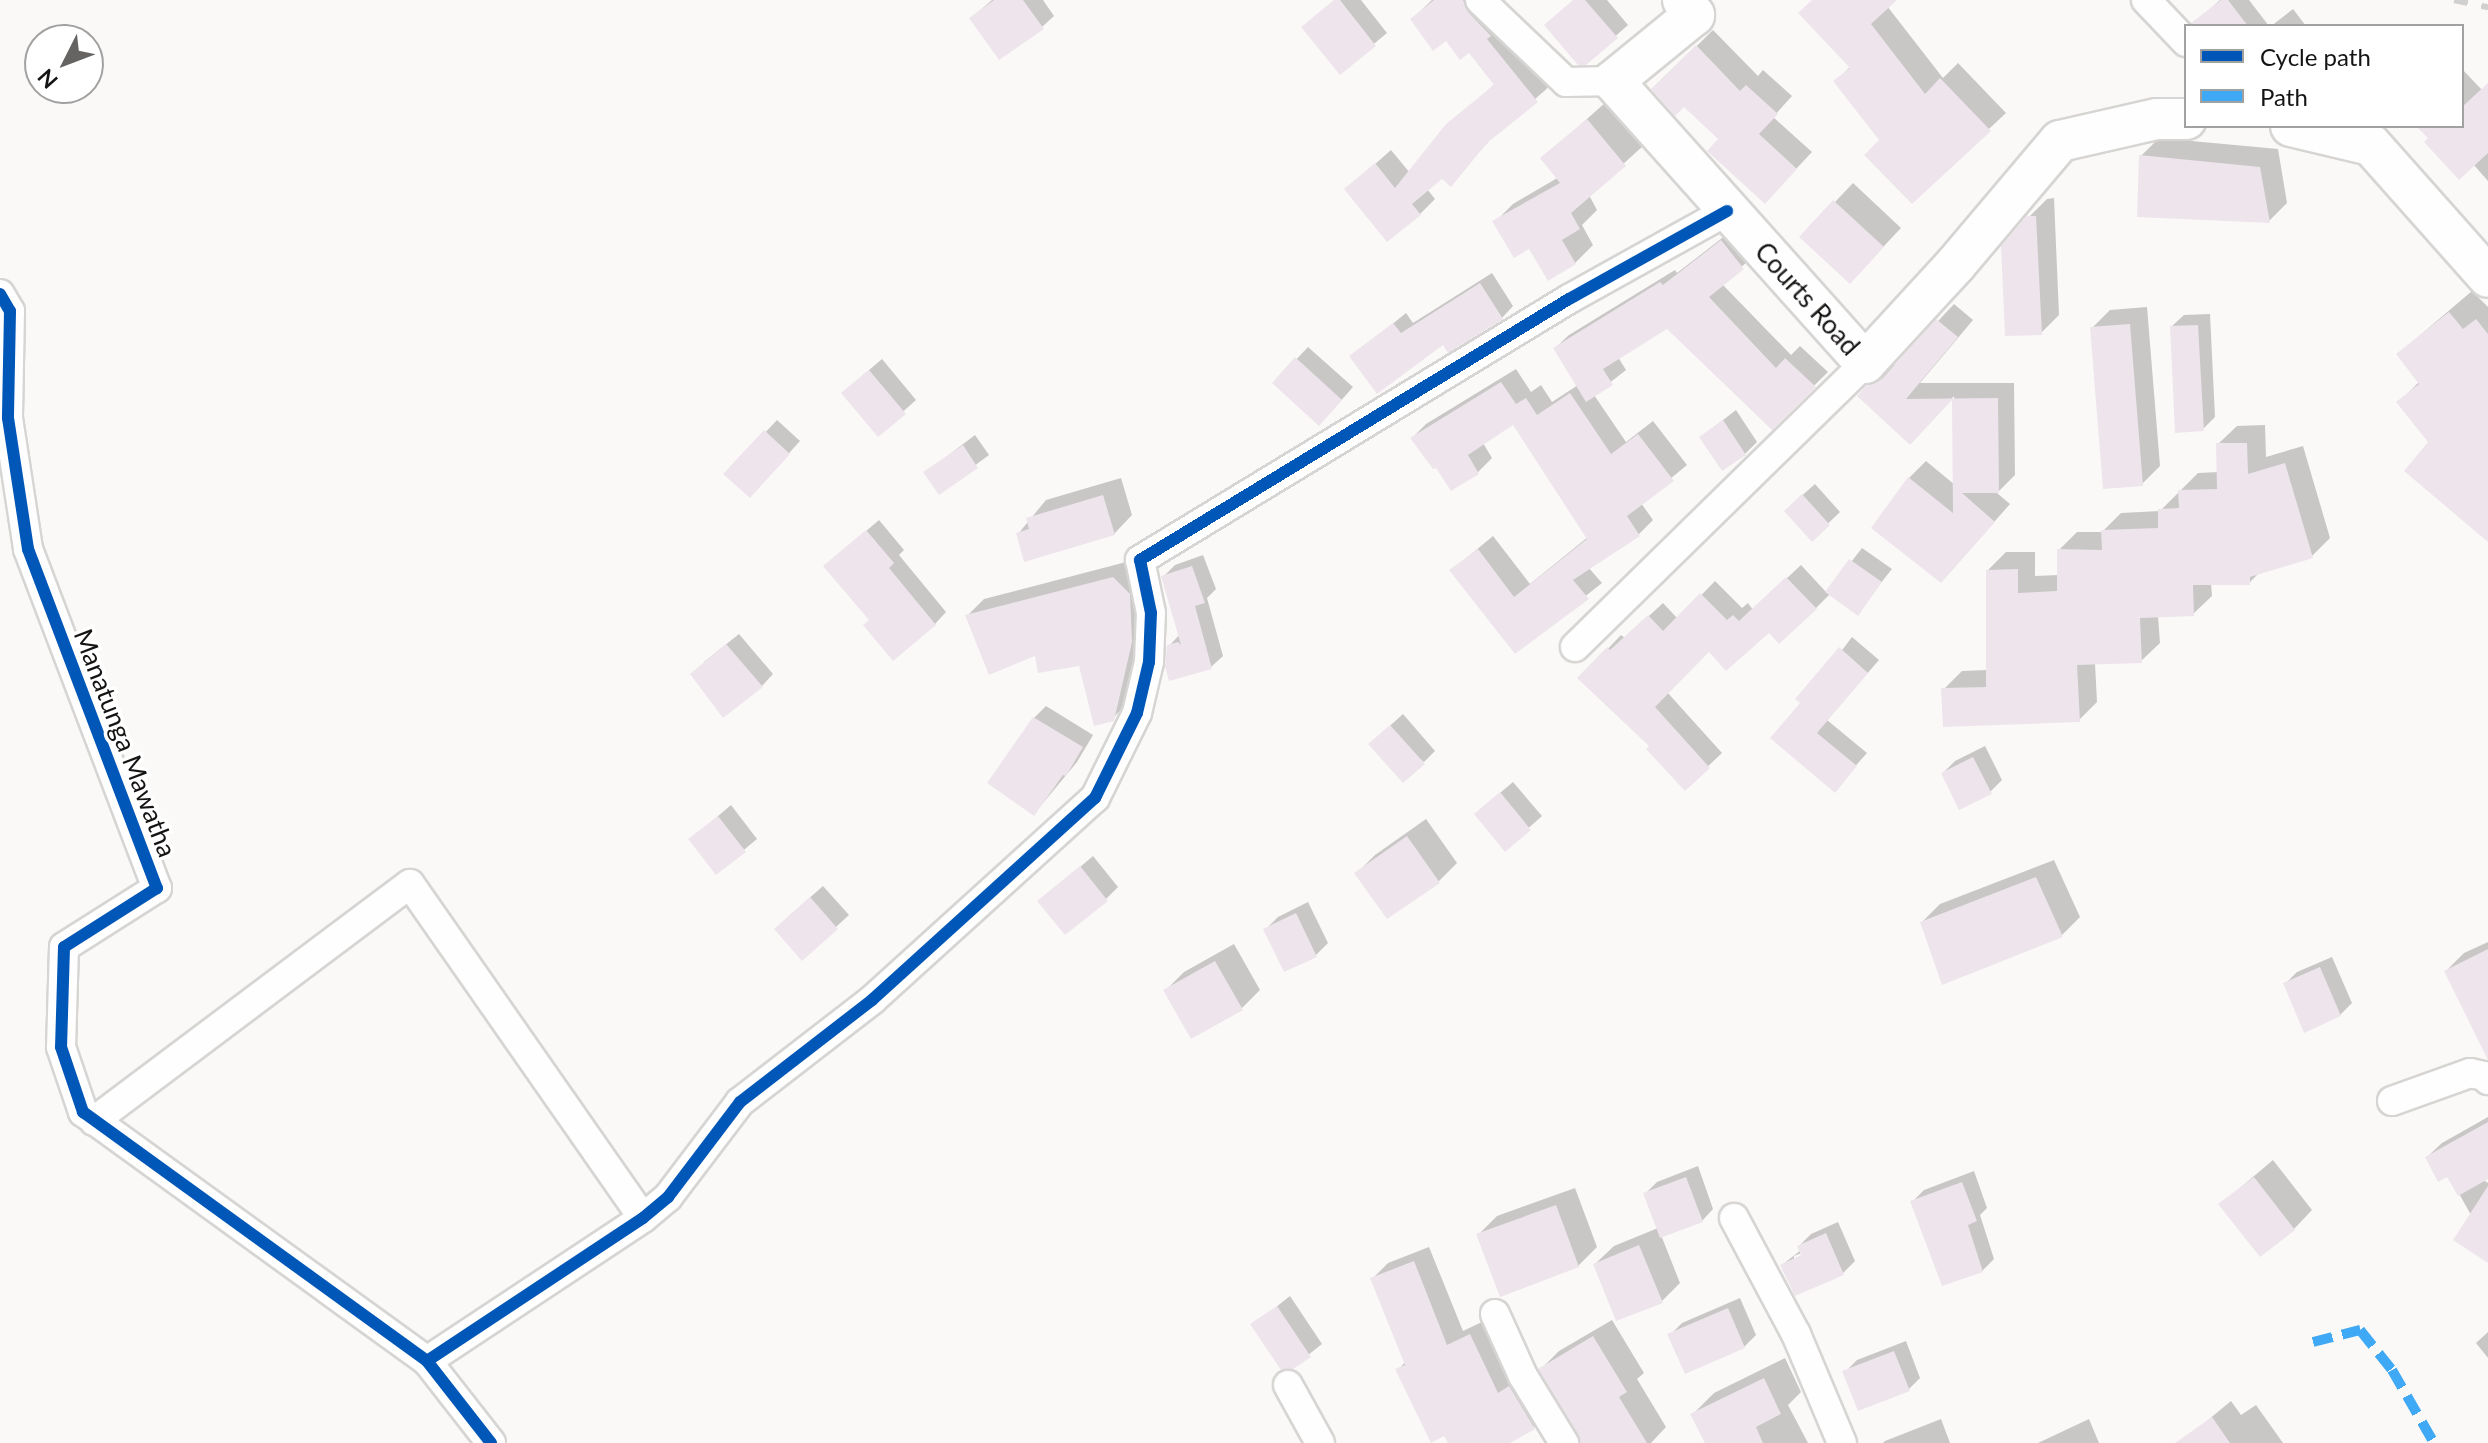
<!DOCTYPE html>
<style>
body{margin:0}
#map{position:relative;width:2488px;height:1443px;overflow:hidden;background:#fbf9f7;font-family:Lato,sans-serif}
div>[style]{position:absolute}
.shadow>*{inset:0;background:#0003}
.building>*{inset:0;background:#ede4ec}
.roads{filter:drop-shadow(2px 0 #d6d5d3) drop-shadow(-2px 0 #d6d5d3) drop-shadow(0 2px #d6d5d3) drop-shadow(0 -2px #d6d5d3)}
.street>*{height:28px;margin:-14px;padding:0 14px;transform-origin:14px;border-radius:14px;background:#fefefe}
.secondary>*{height:40px;margin:-20px;padding:0 20px;transform-origin:20px;border-radius:20px;background:#fefefe}
.rail>*{height:6px;margin-top:-3px;transform-origin:0;background:repeating-linear-gradient(90deg,#d0d0d0 0 14px,transparent 0 28px)}
.quiet>*{height:10px;margin-top:-5px;transform-origin:0;background:repeating-linear-gradient(90deg,#3fa9f5 0 20px,transparent 0 30px)}
.cycleway>*{height:12px;margin:-6px;padding:0 6px;transform-origin:6px;border-radius:6px;background:#0057b8}
span{translate:-50% -50%;white-space:nowrap;text-align:center;line-height:1.15;-webkit-text-stroke:7px #fff;paint-order:stroke}
.street-label{font-size:26px;color:#161413}
.legend{position:absolute;left:2184px;top:24px;width:280px;height:104px;box-sizing:border-box;background:#fff;border:2px solid #a2a1a1;margin:0;padding:10px 14px;list-style:none;font-size:24px;color:#161413}
.legend li{display:flex;align-items:center;gap:16px;height:40px}
.legend b{width:40px;border:2px solid #a2a1a1}
.north{position:absolute;left:24px;top:24px;width:80px;height:80px;box-sizing:border-box;background:#fff;border:2px solid #a2a1a1;border-radius:50%;rotate:228deg;font-size:22px;font-weight:700;line-height:32px;text-align:center;color:#161413}
.north::after{content:'';display:block;margin:auto;width:28px;height:36px;background:#666463;clip-path:polygon(50% 0,100% 100%,50% 72%,0 100%)}
</style>
<div id="map">
<div class="shadow">
<i style="clip-path:polygon(992px 0,1043px 0,1054px 16px,1042px 27px,971px 18px)"></i>
<i style="clip-path:polygon(1334px 0,1361px 0,1387px 33px,1340px 72px)"></i>
<i style="clip-path:polygon(1432px 0,1486px 0,1551px 85px,1495px 134px,1451px 184px,1442px 177px,1427px 189px,1435px 199px,1420px 214px,1347px 189px,1391px 150px,1410px 173px,1448px 125px,1496px 83px,1470px 50px,1412px 19px)"></i>
<i style="clip-path:polygon(1574px 0,1607px 0,1628px 25px,1585px 63px)"></i>
<i style="clip-path:polygon(1814px 0,1894px 0,1887px 6px,1943px 78px,1958px 63px,2006px 113px,1912px 201px,1882px 140px,1836px 81px,1851px 66px)"></i>
<i style="clip-path:polygon(2220px 0,2249px 0,2269px 26px,2206px 26px,2200px 18px)"></i>
<i style="clip-path:polygon(2293px 9px,2306px 26px,2272px 26px,2275px 23px)"></i>
<i style="clip-path:polygon(1713px 30px,1758px 76px,1763px 70px,1792px 96px,1773px 117px,1812px 152px,1781px 185px,1721px 139px,1684px 104px,1653px 89px)"></i>
<i style="clip-path:polygon(2463px 70px,2482px 90px,2488px 85px,2488px 181px,2473px 164px,2430px 138px,2419px 126px,2462px 126px)"></i>
<i style="clip-path:polygon(1606px 102px,1643px 146px,1589px 195px,1597px 210px,1582px 225px,1593px 245px,1575px 263px,1530px 246px,1495px 222px,1513px 204px,1559px 177px,1543px 158px)"></i>
<i style="clip-path:polygon(2159px 138px,2278px 149px,2287px 203px,2269px 221px,2141px 156px)"></i>
<i style="clip-path:polygon(1853px 183px,1901px 228px,1868px 263px,1802px 237px)"></i>
<i style="clip-path:polygon(2054px 198px,2059px 315px,2041px 333px,2028px 218px,2047px 199px)"></i>
<i style="clip-path:polygon(1735px 228px,1756px 254px,1722px 284px,1791px 355px,1800px 346px,1828px 372px,1772px 427px,1667px 326px,1618px 357px,1626px 370px,1594px 395px,1626px 442px,1653px 421px,1687px 465px,1641px 503px,1653px 520px,1639px 534px,1588px 567px,1602px 583px,1516px 651px,1452px 570px,1493px 536px,1530px 584px,1588px 537px,1514px 423px,1483px 443px,1492px 458px,1478px 472px,1451px 489px,1437px 465px,1412px 438px,1426px 424px,1516px 369px,1531px 392px,1541px 385px,1552px 402px,1578px 385px,1555px 348px,1569px 335px,1675px 270px,1677px 273px)"></i>
<i style="clip-path:polygon(1492px 273px,1513px 306px,1502px 318px,1443px 342px,1352px 357px,1406px 313px,1413px 323px)"></i>
<i style="clip-path:polygon(2472px 291px,2488px 307px,2488px 539px,2431px 443px,2399px 402px,2420px 381px,2398px 354px)"></i>
<i style="clip-path:polygon(1954px 304px,1973px 320px,1920px 383px,2014px 383px,2015px 475px,1997px 493px,2010px 504px,1957px 564px,1909px 478px,1926px 461px,1955px 485px,1954px 396px,1926px 426px,1860px 396px,1886px 369px,1899px 363px)"></i>
<i style="clip-path:polygon(2147px 307px,2160px 466px,2142px 484px,2092px 328px,2110px 310px)"></i>
<i style="clip-path:polygon(2210px 314px,2215px 417px,2203px 429px,2172px 326px,2184px 315px)"></i>
<i style="clip-path:polygon(1308px 347px,1353px 387px,1331px 412px,1274px 383px)"></i>
<i style="clip-path:polygon(882px 359px,916px 400px,878px 434px,856px 381px)"></i>
<i style="clip-path:polygon(1736px 410px,1757px 442px,1745px 454px,1701px 437px)"></i>
<i style="clip-path:polygon(777px 420px,800px 441px,761px 484px,726px 474px)"></i>
<i style="clip-path:polygon(2265px 425px,2266px 457px,2303px 446px,2330px 538px,2312px 556px,2260px 572px,2249px 583px,2211px 583px,2212px 596px,2193px 614px,2158px 616px,2160px 643px,2141px 661px,2095px 663px,2097px 702px,2079px 720px,1944px 689px,1962px 671px,1988px 670px,1988px 570px,2006px 552px,2035px 552px,2035px 576px,2059px 575px,2059px 550px,2077px 532px,2102px 532px,2121px 513px,2160px 511px,2198px 473px,2219px 472px,2218px 444px,2237px 426px)"></i>
<i style="clip-path:polygon(975px 435px,989px 455px,939px 492px,925px 473px)"></i>
<i style="clip-path:polygon(1121px 478px,1132px 515px,1114px 534px,1018px 534px,1046px 500px)"></i>
<i style="clip-path:polygon(1815px 484px,1840px 512px,1812px 539px,1798px 499px)"></i>
<i style="clip-path:polygon(879px 520px,904px 550px,899px 555px,946px 612px,935px 624px,871px 620px,838px 555px)"></i>
<i style="clip-path:polygon(1862px 548px,1892px 569px,1857px 613px,1830px 594px,1816px 608px,1769px 631px,1709px 649px,1667px 692px,1722px 753px,1685px 788px,1651px 746px,1580px 678px,1621px 635px,1625px 638px,1663px 603px,1678px 619px,1715px 581px,1742px 608px,1748px 603px,1753px 610px,1801px 565px,1827px 593px)"></i>
<i style="clip-path:polygon(1203px 555px,1216px 589px,1207px 598px,1223px 656px,1211px 667px,1169px 646px,1180px 634px,1163px 577px,1175px 565px)"></i>
<i style="clip-path:polygon(1130px 561px,1146px 576px,1132px 698px,1115px 716px,1080px 664px,1037px 653px,967px 616px,984px 599px)"></i>
<i style="clip-path:polygon(739px 634px,773px 674px,762px 686px,704px 662px)"></i>
<i style="clip-path:polygon(1852px 637px,1879px 660px,1827px 720px,1867px 753px,1834px 790px,1802px 703px)"></i>
<i style="clip-path:polygon(1046px 706px,1093px 735px,1077px 762px,1034px 814px,1034px 718px)"></i>
<i style="clip-path:polygon(1403px 714px,1435px 751px,1424px 762px,1382px 733px)"></i>
<i style="clip-path:polygon(1985px 746px,2002px 780px,1990px 792px,1943px 773px,1955px 761px)"></i>
<i style="clip-path:polygon(1513px 782px,1542px 816px,1505px 849px,1488px 803px)"></i>
<i style="clip-path:polygon(731px 805px,757px 839px,716px 873px,691px 839px)"></i>
<i style="clip-path:polygon(1426px 819px,1457px 863px,1439px 881px,1387px 917px,1357px 873px,1375px 855px)"></i>
<i style="clip-path:polygon(1093px 856px,1118px 887px,1106px 899px,1040px 901px)"></i>
<i style="clip-path:polygon(2054px 860px,2080px 917px,2062px 935px,1922px 922px,1940px 904px)"></i>
<i style="clip-path:polygon(823px 886px,849px 915px,802px 958px,788px 917px)"></i>
<i style="clip-path:polygon(1308px 902px,1328px 943px,1316px 955px,1266px 929px,1278px 917px)"></i>
<i style="clip-path:polygon(2488px 942px,2488px 1032px,2446px 971px,2464px 953px)"></i>
<i style="clip-path:polygon(1234px 944px,1260px 990px,1242px 1008px,1166px 990px,1184px 972px)"></i>
<i style="clip-path:polygon(2332px 957px,2352px 1003px,2340px 1015px,2285px 984px,2297px 972px)"></i>
<i style="clip-path:polygon(2488px 1117px,2488px 1177px,2483px 1180px,2488px 1183px,2488px 1261px,2471px 1215px,2448px 1174px,2427px 1157px,2442px 1143px)"></i>
<i style="clip-path:polygon(2273px 1160px,2312px 1210px,2294px 1229px,2221px 1204px)"></i>
<i style="clip-path:polygon(1698px 1166px,1713px 1209px,1702px 1221px,1661px 1235px,1680px 1283px,1662px 1301px,1595px 1264px,1614px 1246px,1658px 1228px,1645px 1194px,1657px 1182px)"></i>
<i style="clip-path:polygon(1974px 1171px,1987px 1208px,1980px 1215px,1994px 1259px,1982px 1271px,1913px 1201px,1924px 1190px)"></i>
<i style="clip-path:polygon(1575px 1188px,1597px 1247px,1578px 1266px,1478px 1235px,1497px 1216px)"></i>
<i style="clip-path:polygon(evenodd,1838px 1222px,1855px 1261px,1843px 1273px,1782px 1265px,1801px 1250px,1799px 1246px,1811px 1234px,1838px 1222px,1809px 1250px,1794px 1261px,1794px 1256px,1809px 1250px)"></i>
<i style="clip-path:polygon(1429px 1247px,1463px 1331px,1486px 1320px,1550px 1412px,1534px 1427px,1506px 1443px,1451px 1443px,1398px 1370px,1406px 1361px,1373px 1278px,1388px 1263px)"></i>
<i style="clip-path:polygon(1290px 1296px,1322px 1344px,1293px 1367px,1253px 1325px)"></i>
<i style="clip-path:polygon(1740px 1298px,1756px 1335px,1744px 1347px,1670px 1335px,1682px 1323px)"></i>
<i style="clip-path:polygon(1612px 1320px,1644px 1373px,1637px 1379px,1666px 1427px,1651px 1443px,1583px 1443px,1541px 1369px,1559px 1351px)"></i>
<i style="clip-path:polygon(2488px 1332px,2488px 1358px,2476px 1343px)"></i>
<i style="clip-path:polygon(1906px 1341px,1920px 1378px,1908px 1390px,1845px 1372px,1857px 1360px)"></i>
<i style="clip-path:polygon(1785px 1358px,1801px 1392px,1788px 1405px,1808px 1443px,1707px 1443px,1693px 1414px,1714px 1393px)"></i>
<i style="clip-path:polygon(2231px 1401px,2241px 1415px,2256px 1405px,2283px 1443px,2198px 1443px,2191px 1434px)"></i>
<i style="clip-path:polygon(1941px 1419px,1950px 1443px,1883px 1443px,1885px 1441px)"></i>
<i style="clip-path:polygon(2089px 1419px,2099px 1443px,2038px 1443px)"></i>
</div>
<div class="building">
<i style="clip-path:polygon(994px 0,1023px 0,1044px 29px,999px 60px,969px 18px)"></i>
<i style="clip-path:polygon(1334px 0,1340px 0,1376px 46px,1340px 75px,1301px 27px)"></i>
<i style="clip-path:polygon(1434px 0,1463px 0,1468px 12px,1491px 36px,1487px 39px,1538px 102px,1487px 143px,1451px 187px,1442px 179px,1412px 204px,1421px 215px,1387px 242px,1344px 189px,1375px 163px,1395px 188px,1446px 124px,1494px 85px,1469px 53px,1460px 60px,1446px 41px,1433px 51px,1410px 19px)"></i>
<i style="clip-path:polygon(1573px 0,1585px 0,1618px 38px,1586px 65px,1578px 65px,1544px 25px)"></i>
<i style="clip-path:polygon(1812px 0,1897px 0,1871px 24px,1925px 94px,1940px 78px,1991px 131px,1912px 204px,1864px 155px,1879px 140px,1833px 81px,1850px 68px,1798px 13px)"></i>
<i style="clip-path:polygon(2221px 0,2228px 0,2248px 26px,2194px 26px,2191px 23px)"></i>
<i style="clip-path:polygon(1696px 45px,1740px 91px,1746px 85px,1778px 114px,1759px 134px,1797px 169px,1765px 204px,1707px 151px,1718px 139px,1684px 107px,1675px 116px,1651px 89px)"></i>
<i style="clip-path:polygon(2488px 83px,2488px 153px,2459px 180px,2424px 142px,2428px 138px,2416px 126px,2462px 126px,2462px 107px)"></i>
<i style="clip-path:polygon(1587px 119px,1626px 166px,1571px 213px,1580px 229px,1562px 240px,1576px 264px,1548px 281px,1529px 249px,1514px 258px,1492px 221px,1560px 183px,1540px 158px)"></i>
<i style="clip-path:polygon(2139px 155px,2260px 167px,2270px 223px,2137px 217px)"></i>
<i style="clip-path:polygon(1833px 200px,1884px 247px,1850px 284px,1799px 237px)"></i>
<i style="clip-path:polygon(2027px 216px,2036px 216px,2042px 335px,2005px 336px,2001px 246px)"></i>
<i style="clip-path:polygon(1721px 240px,1744px 269px,1709px 297px,1776px 368px,1785px 358px,1816px 387px,1772px 430px,1667px 329px,1603px 369px,1613px 385px,1586px 402px,1553px 348px,1660px 282px,1663px 285px)"></i>
<i style="clip-path:polygon(1480px 283px,1503px 319px,1448px 353px,1443px 345px,1377px 394px,1349px 356px,1393px 323px,1401px 333px)"></i>
<i style="clip-path:polygon(2449px 312px,2463px 329px,2476px 319px,2488px 334px,2488px 542px,2404px 471px,2428px 442px,2396px 402px,2419px 384px,2396px 354px)"></i>
<i style="clip-path:polygon(1936px 319px,1958px 337px,1906px 399px,1998px 398px,1999px 493px,1962px 493px,1995px 522px,1941px 583px,1871px 528px,1908px 477px,1953px 513px,1952px 400px,1910px 445px,1857px 396px,1867px 385px,1882px 379px)"></i>
<i style="clip-path:polygon(2130px 324px,2143px 486px,2103px 489px,2090px 327px)"></i>
<i style="clip-path:polygon(2198px 325px,2204px 431px,2175px 433px,2170px 326px)"></i>
<i style="clip-path:polygon(1295px 357px,1342px 400px,1319px 426px,1272px 383px)"></i>
<i style="clip-path:polygon(869px 370px,906px 414px,878px 437px,841px 393px)"></i>
<i style="clip-path:polygon(1501px 382px,1516px 404px,1526px 398px,1537px 415px,1570px 393px,1611px 454px,1638px 434px,1674px 481px,1627px 516px,1640px 536px,1573px 580px,1589px 599px,1515px 654px,1449px 570px,1478px 549px,1514px 597px,1587px 539px,1513px 425px,1468px 455px,1479px 474px,1451px 491px,1436px 468px,1433px 469px,1410px 438px)"></i>
<i style="clip-path:polygon(1723px 420px,1746px 455px,1722px 471px,1699px 437px)"></i>
<i style="clip-path:polygon(764px 430px,790px 454px,750px 498px,723px 474px)"></i>
<i style="clip-path:polygon(2216px 443px,2247px 443px,2248px 474px,2285px 463px,2313px 558px,2250px 577px,2250px 585px,2193px 585px,2194px 616px,2140px 618px,2142px 663px,2077px 665px,2080px 722px,1943px 727px,1941px 688px,1986px 687px,1986px 570px,2018px 569px,2018px 593px,2057px 591px,2057px 549px,2102px 550px,2101px 530px,2158px 528px,2158px 509px,2179px 508px,2178px 490px,2217px 489px)"></i>
<i style="clip-path:polygon(963px 445px,978px 468px,939px 495px,923px 472px)"></i>
<i style="clip-path:polygon(1802px 494px,1830px 525px,1812px 542px,1784px 511px)"></i>
<i style="clip-path:polygon(1103px 495px,1115px 535px,1024px 562px,1016px 533px,1029px 529px,1026px 518px)"></i>
<i style="clip-path:polygon(866px 530px,894px 563px,889px 568px,936px 625px,893px 661px,863px 625px,869px 620px,823px 566px)"></i>
<i style="clip-path:polygon(1849px 559px,1882px 582px,1858px 616px,1825px 592px)"></i>
<i style="clip-path:polygon(1192px 566px,1205px 603px,1195px 606px,1212px 669px,1169px 681px,1165px 666px,1167px 645px,1178px 642px,1181px 645px,1161px 576px)"></i>
<i style="clip-path:polygon(1113px 577px,1130px 594px,1132px 642px,1114px 721px,1094px 726px,1079px 666px,1038px 673px,1035px 656px,989px 675px,965px 615px)"></i>
<i style="clip-path:polygon(1786px 577px,1817px 609px,1779px 644px,1769px 633px,1726px 671px,1709px 652px,1655px 707px,1710px 768px,1685px 791px,1646px 749px,1649px 746px,1577px 678px,1607px 647px,1610px 650px,1648px 615px,1663px 631px,1700px 593px,1727px 620px,1733px 615px,1739px 621px)"></i>
<i style="clip-path:polygon(726px 644px,763px 687px,723px 718px,690px 674px)"></i>
<i style="clip-path:polygon(1839px 647px,1868px 673px,1817px 733px,1857px 766px,1835px 793px,1770px 738px,1800px 703px,1795px 699px)"></i>
<i style="clip-path:polygon(1033px 717px,1083px 747px,1066px 776px,1063px 775px,1034px 816px,987px 783px)"></i>
<i style="clip-path:polygon(1390px 725px,1425px 764px,1403px 783px,1368px 744px)"></i>
<i style="clip-path:polygon(1973px 757px,1992px 794px,1959px 810px,1941px 773px)"></i>
<i style="clip-path:polygon(1500px 792px,1531px 830px,1505px 852px,1474px 814px)"></i>
<i style="clip-path:polygon(718px 816px,746px 852px,716px 875px,688px 839px)"></i>
<i style="clip-path:polygon(1407px 836px,1440px 883px,1387px 919px,1354px 873px)"></i>
<i style="clip-path:polygon(1080px 866px,1108px 901px,1065px 935px,1037px 901px)"></i>
<i style="clip-path:polygon(2036px 877px,2063px 937px,1942px 985px,1920px 922px)"></i>
<i style="clip-path:polygon(810px 897px,838px 929px,802px 961px,774px 929px)"></i>
<i style="clip-path:polygon(1296px 913px,1317px 957px,1284px 972px,1263px 929px)"></i>
<i style="clip-path:polygon(2488px 949px,2488px 1060px,2444px 971px)"></i>
<i style="clip-path:polygon(1215px 961px,1243px 1010px,1191px 1039px,1163px 990px)"></i>
<i style="clip-path:polygon(2320px 967px,2341px 1016px,2304px 1033px,2283px 983px)"></i>
<i style="clip-path:polygon(2488px 1122px,2488px 1179px,2458px 1196px,2447px 1177px,2438px 1182px,2425px 1157px)"></i>
<i style="clip-path:polygon(1686px 1177px,1703px 1222px,1660px 1238px,1643px 1193px)"></i>
<i style="clip-path:polygon(2254px 1177px,2295px 1230px,2260px 1257px,2218px 1204px)"></i>
<i style="clip-path:polygon(1962px 1182px,1977px 1221px,1968px 1225px,1983px 1272px,1942px 1286px,1910px 1201px)"></i>
<i style="clip-path:polygon(2488px 1186px,2488px 1263px,2453px 1240px)"></i>
<i style="clip-path:polygon(1556px 1205px,1579px 1267px,1500px 1297px,1476px 1234px)"></i>
<i style="clip-path:polygon(1826px 1233px,1844px 1275px,1795px 1296px,1780px 1265px,1801px 1255px,1797px 1246px)"></i>
<i style="clip-path:polygon(1639px 1245px,1663px 1303px,1616px 1321px,1593px 1264px)"></i>
<i style="clip-path:polygon(1414px 1261px,1447px 1345px,1470px 1334px,1498px 1393px,1509px 1386px,1535px 1429px,1510px 1443px,1448px 1443px,1444px 1436px,1431px 1443px,1395px 1369px,1405px 1365px,1370px 1278px)"></i>
<i style="clip-path:polygon(1277px 1306px,1311px 1357px,1293px 1369px,1281px 1370px,1250px 1324px)"></i>
<i style="clip-path:polygon(1728px 1308px,1745px 1348px,1685px 1374px,1667px 1334px)"></i>
<i style="clip-path:polygon(1593px 1336px,1627px 1392px,1619px 1397px,1647px 1443px,1581px 1443px,1538px 1369px)"></i>
<i style="clip-path:polygon(1894px 1351px,1910px 1391px,1858px 1411px,1842px 1371px)"></i>
<i style="clip-path:polygon(1764px 1378px,1781px 1414px,1756px 1427px,1763px 1443px,1705px 1443px,1690px 1414px)"></i>
<i style="clip-path:polygon(2212px 1417px,2230px 1443px,2175px 1443px)"></i>
</div>
<div class="roads">
<div class="street">
<i style="left:1480px;top:0;width:119px;rotate:43.6deg"></i>
<i style="left:1566px;top:82px;width:47px;rotate:-1.2deg"></i>
<i style="left:2146px;top:0;width:58px;rotate:46.4deg"></i>
<i style="left:0;top:294px;width:20px;rotate:60deg"></i>
<i style="left:10px;top:311px;width:107px;rotate:91.1deg"></i>
<i style="left:8px;top:418px;width:133px;rotate:81.3deg"></i>
<i style="left:28px;top:549px;width:363px;rotate:69.2deg"></i>
<i style="left:157px;top:888px;width:110px;rotate:147.6deg"></i>
<i style="left:64px;top:947px;width:100px;rotate:91.7deg"></i>
<i style="left:61px;top:1047px;width:69px;rotate:71.3deg"></i>
<i style="left:83px;top:1112px;width:425px;rotate:35.9deg"></i>
<i style="left:427px;top:1361px;width:104px;rotate:52deg"></i>
<i style="left:1575px;top:647px;width:406px;rotate:-44.4deg"></i>
<i style="left:2392px;top:1101px;width:83px;rotate:-19.7deg"></i>
<i style="left:2470px;top:1073px;width:14px;rotate:12deg"></i>
<i style="left:2484px;top:1076px;width:6px;rotate:45deg"></i>
<i style="left:94px;top:1121px;width:395px;rotate:-36.9deg"></i>
<i style="left:410px;top:884px;width:407px;rotate:55.1deg"></i>
<i style="left:1734px;top:1218px;width:132px;rotate:61.9deg"></i>
<i style="left:1796px;top:1334px;width:118px;rotate:67.1deg"></i>
<i style="left:1495px;top:1314px;width:68px;rotate:65.7deg"></i>
<i style="left:1523px;top:1376px;width:79px;rotate:58.5deg"></i>
<i style="left:427px;top:1361px;width:259px;rotate:-33.5deg"></i>
<i style="left:643px;top:1218px;width:33px;rotate:-40deg"></i>
<i style="left:668px;top:1197px;width:119px;rotate:-52.8deg"></i>
<i style="left:740px;top:1102px;width:167px;rotate:-37.7deg"></i>
<i style="left:872px;top:1000px;width:301px;rotate:-42.2deg"></i>
<i style="left:1095px;top:798px;width:95px;rotate:-63.7deg"></i>
<i style="left:1137px;top:713px;width:52px;rotate:-76.8deg"></i>
<i style="left:1149px;top:662px;width:49px;rotate:-87.7deg"></i>
<i style="left:1151px;top:613px;width:54px;rotate:-101.7deg"></i>
<i style="left:1140px;top:560px;width:502px;rotate:-31.32deg"></i>
<i style="left:1569px;top:299px;width:181px;rotate:-29.1deg"></i>
<i style="left:1288px;top:1385px;width:66px;rotate:61.1deg"></i>
</div>
<div class="secondary">
<i style="left:1683px;top:0;width:19px;rotate:54deg"></i>
<i style="left:1694px;top:15px;width:104px;rotate:140.8deg"></i>
<i style="left:1613px;top:81px;width:378px;rotate:48.2deg"></i>
<i style="left:1865px;top:363px;width:134px;rotate:-47.4deg"></i>
<i style="left:1956px;top:264px;width:161px;rotate:-49.8deg"></i>
<i style="left:2060px;top:141px;width:99px;rotate:-12.8deg"></i>
<i style="left:2157px;top:119px;width:29px"></i>
<i style="left:2291px;top:126px;width:82px;rotate:13.4deg"></i>
<i style="left:2371px;top:145px;width:176px;rotate:48.4deg"></i>
</div>
</div>
<div class="rail">
<i style="left:2454px;top:0;width:35px;rotate:12deg"></i>
</div>
<div class="quiet">
<i style="left:2313px;top:1342px;width:49px;rotate:-14.3deg"></i>
<i style="left:2360px;top:1330px;width:51px;rotate:51.3deg"></i>
<i style="left:2392px;top:1370px;width:84px;rotate:60.1deg"></i>
</div>
<div class="cycleway">
<i style="left:0;top:294px;width:20px;rotate:60deg"></i>
<i style="left:10px;top:311px;width:107px;rotate:91.1deg"></i>
<i style="left:8px;top:418px;width:133px;rotate:81.3deg"></i>
<i style="left:28px;top:549px;width:363px;rotate:69.2deg"></i>
<i style="left:157px;top:888px;width:110px;rotate:147.6deg"></i>
<i style="left:64px;top:947px;width:100px;rotate:91.7deg"></i>
<i style="left:61px;top:1047px;width:69px;rotate:71.3deg"></i>
<i style="left:83px;top:1112px;width:425px;rotate:35.9deg"></i>
<i style="left:427px;top:1361px;width:104px;rotate:52deg"></i>
<i style="left:427px;top:1361px;width:259px;rotate:-33.5deg"></i>
<i style="left:643px;top:1218px;width:33px;rotate:-40deg"></i>
<i style="left:668px;top:1197px;width:119px;rotate:-52.8deg"></i>
<i style="left:740px;top:1102px;width:167px;rotate:-37.7deg"></i>
<i style="left:872px;top:1000px;width:301px;rotate:-42.2deg"></i>
<i style="left:1095px;top:798px;width:95px;rotate:-63.7deg"></i>
<i style="left:1137px;top:713px;width:52px;rotate:-76.8deg"></i>
<i style="left:1149px;top:662px;width:49px;rotate:-87.7deg"></i>
<i style="left:1151px;top:613px;width:54px;rotate:-101.7deg"></i>
<i style="left:1140px;top:560px;width:502px;rotate:-31.32deg"></i>
<i style="left:1569px;top:299px;width:181px;rotate:-29.1deg"></i>
</div>
<div class="street-label">
<span style="left:1807px;top:299px;rotate:48deg">Courts Road</span>
<span style="left:125px;top:743px;rotate:69deg">Manatunga Mawatha</span>
</div>
<ul class="legend">
<li><b style="height:10px;background:#0057b8"></b>Cycle path</li>
<li><b style="height:10px;background:#3fa9f5"></b>Path</li>
</ul>
<div class="north">N</div>
</div>
